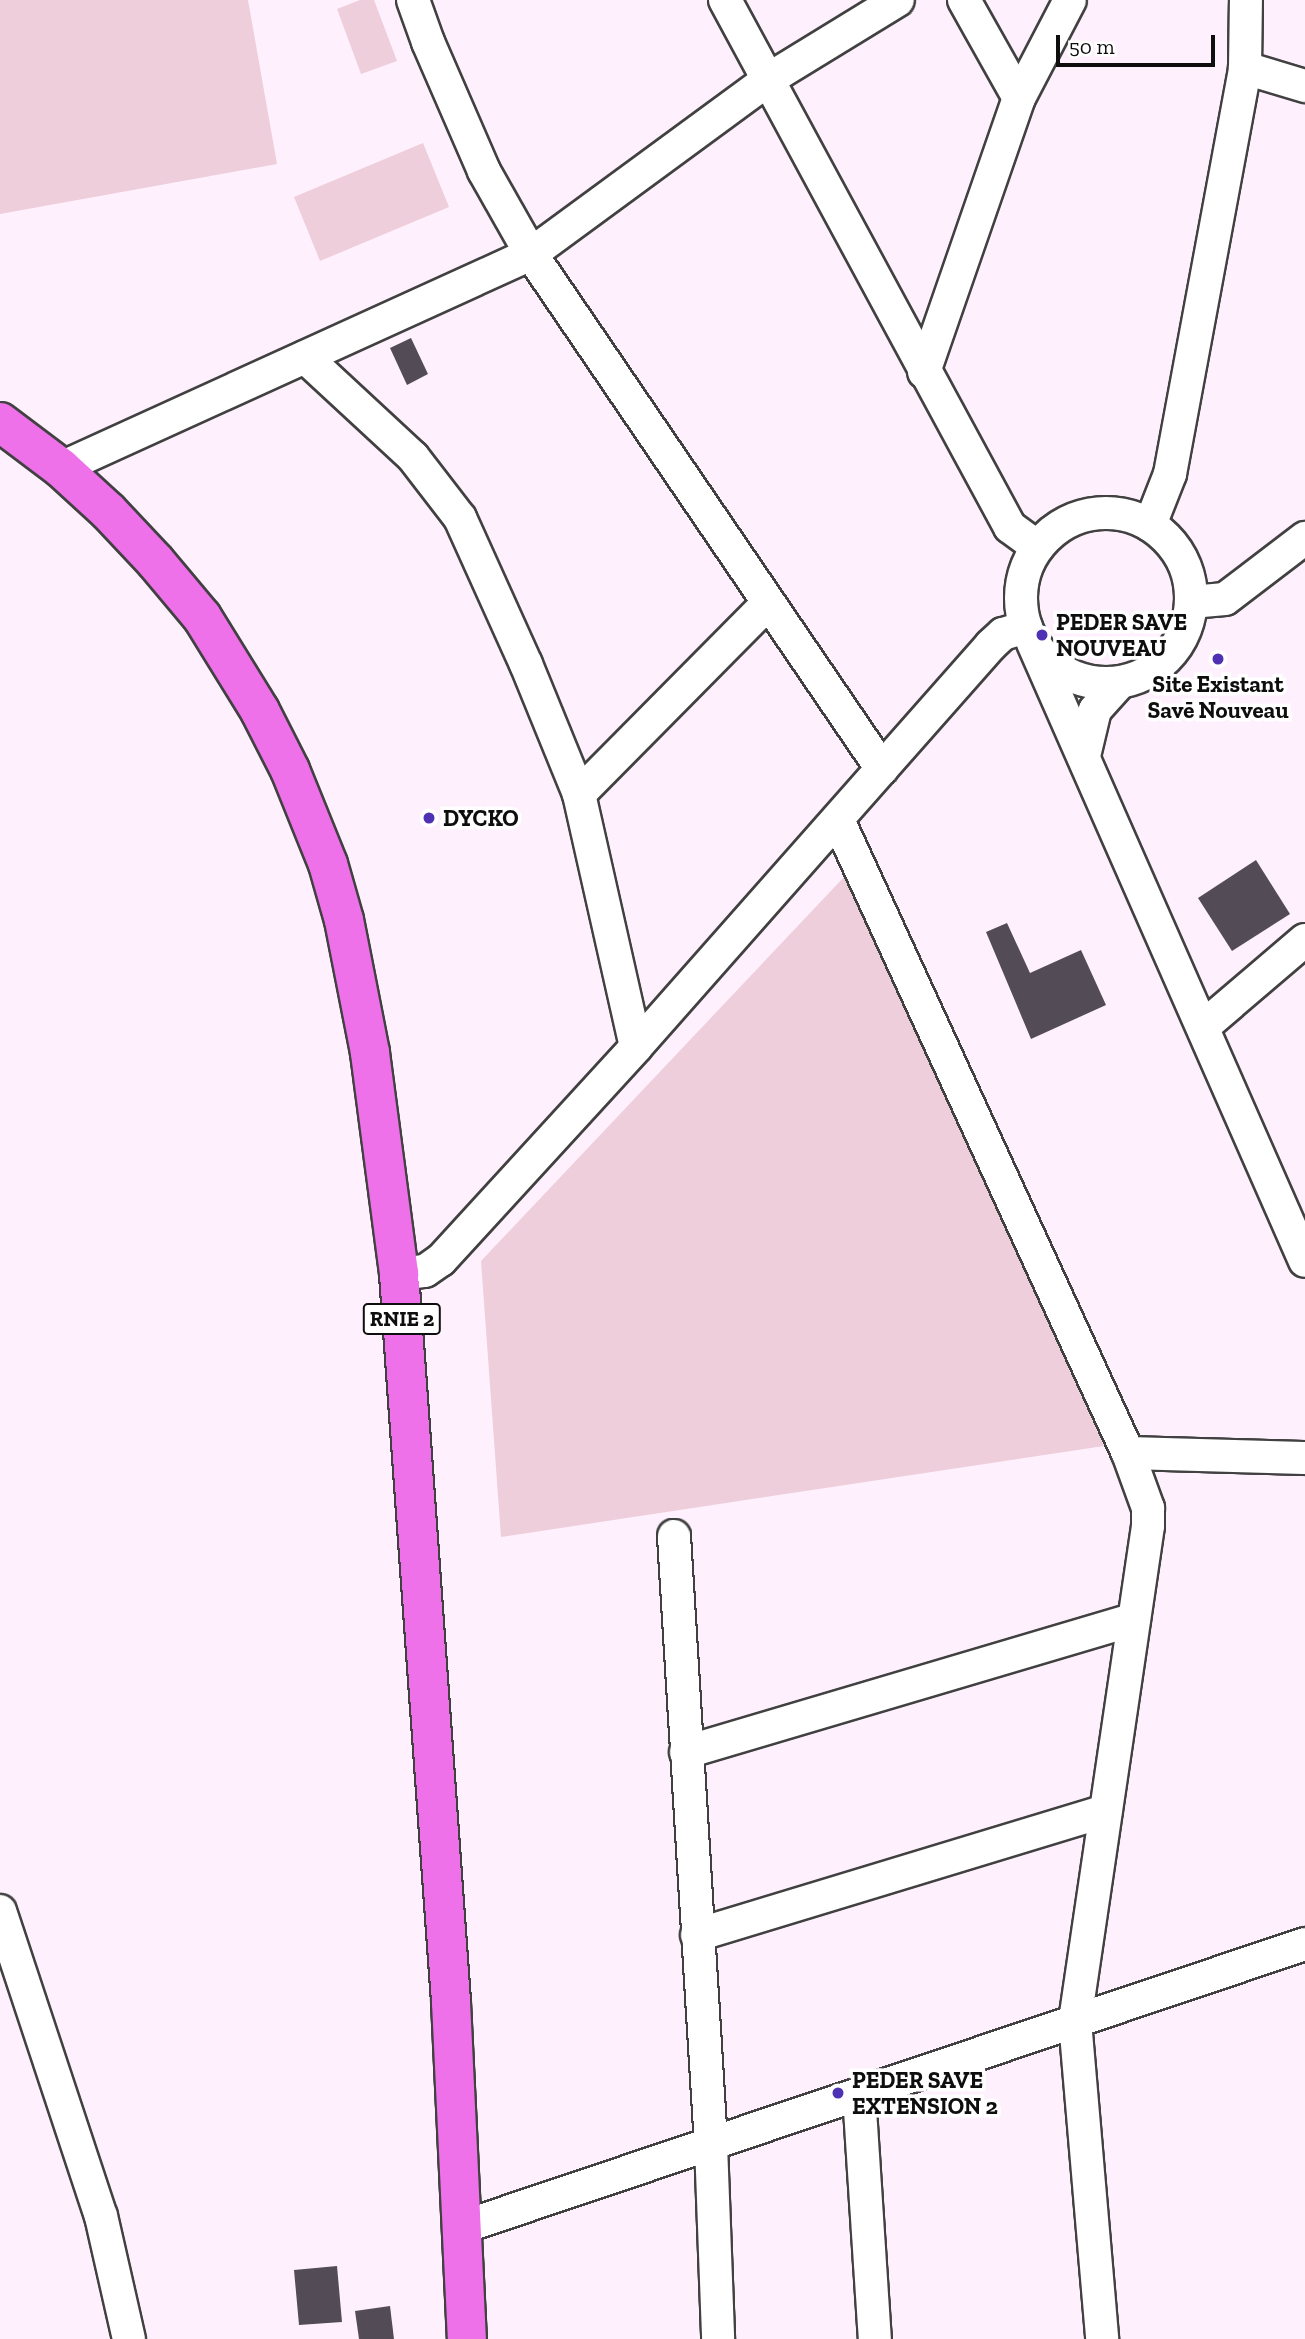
<!DOCTYPE html>
<meta charset="utf-8">
<style>
body{margin:0}
#map{position:relative;width:1305px;height:2339px;overflow:hidden;background:#fef1fd;font-family:"Zilla Slab",serif}
div>[style]{position:absolute}
.pitch>*{inset:0;background:#eeceda}
.building>*{inset:0;background:#534c56}
.roads{filter:drop-shadow(2px 0 #414141) drop-shadow(-2px 0 #414141) drop-shadow(0 2px #414141) drop-shadow(0 -2px #414141)}
.minor>*{height:32px;margin:-16px;padding:0 16px;transform-origin:16px;border-radius:16px;background:#fff}
.minor>.ring{margin:-16px;padding:0;box-sizing:content-box;background:none;border:32px solid #fff;border-radius:50%}
.major>*{height:38px;margin:-19px;padding:0 19px;transform-origin:19px;border-radius:19px;background:#ee71e9}
.dots>*{width:19px;height:19px;translate:-50% -50%;box-sizing:border-box;border:4px solid #fff;border-radius:50%}
span{translate:-50% -50%;white-space:nowrap;text-align:center;line-height:1.15;-webkit-text-stroke:7px #fff;paint-order:stroke}
.shield-label span{padding:2px 5px;background:#fff;border:2px solid;border-radius:5px;-webkit-text-stroke-width:0}
.shield-label{font-size:21px;color:#0e0e0e;font-weight:700}
.poi-label{font-size:23px;color:#0e0e0e;font-weight:700}
.left{translate:0 -50%;text-align:left}
.scale{position:absolute;left:1056px;top:35px;width:159px;height:32px;box-sizing:border-box;border:4px solid #0e0e0e;border-top:0;padding-left:9px;font-size:21px;line-height:24px;white-space:nowrap;color:#0e0e0e;-webkit-text-stroke:5px #fff;paint-order:stroke}
</style>
<div id="map">
<div class="pitch">
<i style="clip-path:polygon(0 0,248px 0,277px 164px,0 214px)"></i>
<i style="clip-path:polygon(360px 0,374px 0,397px 61px,361px 74px,337px 9px)"></i>
<i style="clip-path:polygon(423px 143px,449px 207px,320px 261px,294px 197px)"></i>
<i style="clip-path:polygon(845px 876px,1104px 1446px,501px 1537px,481px 1261px)"></i>
</div>
<div class="building">
<i style="clip-path:polygon(411px 338px,428px 374px,407px 385px,390px 348px)"></i>
<i style="clip-path:polygon(1256px 860px,1290px 914px,1232px 951px,1198px 898px)"></i>
<i style="clip-path:polygon(1007px 923px,1030px 973px,1081px 950px,1106px 1005px,1031px 1039px,986px 932px)"></i>
<i style="clip-path:polygon(337px 2266px,342px 2322px,299px 2325px,294px 2270px)"></i>
<i style="clip-path:polygon(390px 2306px,394px 2339px,359px 2339px,355px 2311px)"></i>
</div>
<div class="roads">
<div class="minor">
<i style="left:413px;top:0;width:45px;rotate:70.3deg"></i>
<i style="left:428px;top:42px;width:141px;rotate:66.5deg"></i>
<i style="left:484px;top:171px;width:95px;rotate:60.5deg"></i>
<i style="left:531px;top:254px;width:623px;rotate:55.72deg"></i>
<i style="left:725px;top:0;width:599px;rotate:61.6deg"></i>
<i style="left:1010px;top:527px;width:34px;rotate:36deg"></i>
<i style="left:964px;top:0;width:112px;rotate:60.7deg"></i>
<i style="left:1245px;top:68px;width:63px;rotate:16.7deg"></i>
<i style="left:305px;top:357px;width:147px;rotate:42.8deg"></i>
<i style="left:413px;top:457px;width:77px;rotate:52.4deg"></i>
<i style="left:460px;top:518px;width:160px;rotate:65.7deg"></i>
<i style="left:526px;top:664px;width:140px;rotate:67.8deg"></i>
<i style="left:579px;top:794px;width:259px;rotate:77.3deg"></i>
<i style="left:924px;top:372px;width:290px;rotate:-70.9deg"></i>
<i style="left:1019px;top:98px;width:110px;rotate:-62.5deg"></i>
<i style="left:61px;top:468px;width:516px;rotate:-24.48deg"></i>
<i style="left:531px;top:254px;width:295px;rotate:-36.3deg"></i>
<i style="left:769px;top:79px;width:151px;rotate:-31.5deg"></i>
<i class="ring" style="left:1021px;top:513px;width:138px;height:138px"></i>
<i style="left:1150px;top:525px;width:55px;rotate:-68.6deg"></i>
<i style="left:1170px;top:474px;width:413px;rotate:-79.5deg"></i>
<i style="left:1245px;top:68px;width:68px;rotate:-89.2deg"></i>
<i style="left:1191px;top:602px;width:34px;rotate:-5deg"></i>
<i style="left:1225px;top:599px;width:101px;rotate:-37.3deg"></i>
<i style="left:1033px;top:643px;width:675px;rotate:66.24deg"></i>
<i style="left:1084px;top:756px;width:47px;rotate:-76.6deg"></i>
<i style="left:1095px;top:710px;width:36px;rotate:-48deg"></i>
<i style="left:579px;top:794px;width:269px;rotate:-45.3deg"></i>
<i style="left:838px;top:820px;width:696px;rotate:65.39deg"></i>
<i style="left:1128px;top:1453px;width:59px;rotate:70deg"></i>
<i style="left:1148px;top:1508px;width:18px;rotate:90deg"></i>
<i style="left:1148px;top:1526px;width:500px;rotate:98.39deg"></i>
<i style="left:1075px;top:2021px;width:319px;rotate:85.1deg"></i>
<i style="left:1203px;top:1027px;width:134px;rotate:-40.5deg"></i>
<i style="left:399px;top:1274px;width:26px;rotate:-7deg"></i>
<i style="left:425px;top:1271px;width:19px;rotate:-35deg"></i>
<i style="left:441px;top:1260px;width:289px;rotate:-47.5deg"></i>
<i style="left:636px;top:1047px;width:536px;rotate:-48.55deg"></i>
<i style="left:991px;top:645px;width:16px;rotate:-43deg"></i>
<i style="left:1003px;top:634px;width:24px;rotate:-17deg"></i>
<i style="left:1128px;top:1453px;width:177px;rotate:1.6deg"></i>
<i style="left:674px;top:1536px;width:609px;rotate:86.52deg"></i>
<i style="left:711px;top:2144px;width:195px;rotate:87.9deg"></i>
<i style="left:686px;top:1752px;width:467px;rotate:-16.5deg"></i>
<i style="left:0;top:1911px;width:321px;rotate:71.7deg"></i>
<i style="left:101px;top:2216px;width:126px;rotate:77.2deg"></i>
<i style="left:697px;top:1935px;width:427px;rotate:-16.9deg"></i>
<i style="left:859px;top:2094px;width:246px;rotate:86.3deg"></i>
<i style="left:463px;top:2227px;width:888px;rotate:-18.58deg"></i>
</div>
<div class="major">
<i style="left:0;top:422px;width:76px;rotate:37deg"></i>
<i style="left:61px;top:468px;width:64px;rotate:42.5deg"></i>
<i style="left:108px;top:511px;width:69px;rotate:46.8deg"></i>
<i style="left:155px;top:561px;width:73px;rotate:50deg"></i>
<i style="left:202px;top:617px;width:110px;rotate:58.3deg"></i>
<i style="left:260px;top:711px;width:66px;rotate:63deg"></i>
<i style="left:290px;top:770px;width:101px;rotate:68deg"></i>
<i style="left:328px;top:864px;width:58px;rotate:74.1deg"></i>
<i style="left:344px;top:920px;width:136px;rotate:78.9deg"></i>
<i style="left:370px;top:1053px;width:223px;rotate:82.5deg"></i>
<i style="left:399px;top:1274px;width:730px;rotate:85.91deg"></i>
<i style="left:451px;top:2002px;width:337px;rotate:87.3deg"></i>
</div>
</div>
<div class="dots">
<i style="left:1042px;top:635px;background:#4f31b4"></i>
<i style="left:1218px;top:659px;background:#4f31b4"></i>
<i style="left:429px;top:818px;background:#4f31b4"></i>
<i style="left:838px;top:2093px;background:#4f31b4"></i>
</div>
<div class="shield-label">
<span style="left:402px;top:1319px">RNIE 2</span>
</div>
<div class="poi-label">
<span class="left" style="left:1056px;top:635px">PEDER SAVE<br>NOUVEAU</span>
<span style="left:1218px;top:697px">Site Existant<br>Savē Nouveau</span>
<span class="left" style="left:443px;top:818px">DYCKO</span>
<span class="left" style="left:852px;top:2093px">PEDER SAVE<br>EXTENSION 2</span>
</div>
<div class="scale">50 m</div>
</div>
